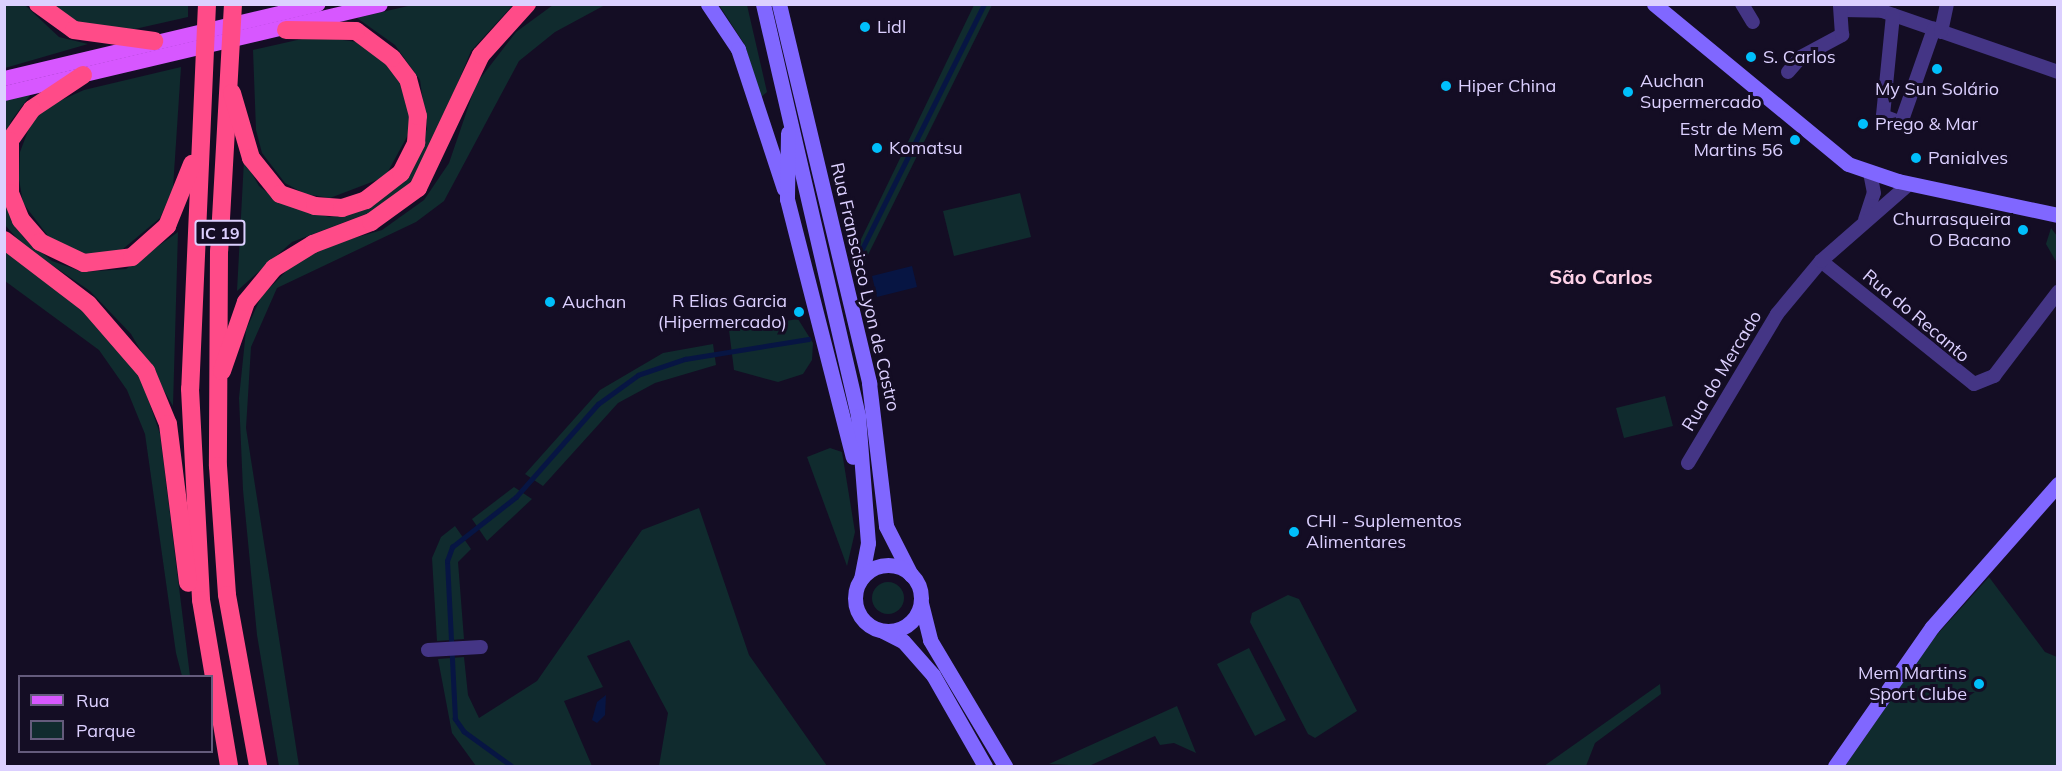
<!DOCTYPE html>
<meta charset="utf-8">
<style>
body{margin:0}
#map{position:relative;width:2062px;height:771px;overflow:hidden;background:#140d24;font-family:Mulish,sans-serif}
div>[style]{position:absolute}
.green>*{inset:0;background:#102b2e}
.round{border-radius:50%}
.water>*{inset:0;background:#071543}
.stream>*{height:4.5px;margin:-2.25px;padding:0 2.25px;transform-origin:2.25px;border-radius:2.25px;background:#071543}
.street>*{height:14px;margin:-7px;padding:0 7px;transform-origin:7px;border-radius:7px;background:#443585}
.secondary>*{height:15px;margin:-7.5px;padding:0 7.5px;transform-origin:7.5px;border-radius:7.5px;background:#8067ff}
.secondary>.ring{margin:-7.5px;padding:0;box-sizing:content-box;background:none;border:15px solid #8067ff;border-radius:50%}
.primary>*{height:15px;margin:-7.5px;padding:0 7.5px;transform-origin:7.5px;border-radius:7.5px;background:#d757ff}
.highway>*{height:18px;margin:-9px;padding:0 9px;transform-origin:9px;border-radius:9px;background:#ff4b88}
.dots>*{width:16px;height:16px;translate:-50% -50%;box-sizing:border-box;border:3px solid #140d24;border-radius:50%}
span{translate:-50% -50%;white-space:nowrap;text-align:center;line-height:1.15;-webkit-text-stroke:6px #140d24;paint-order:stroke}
.shield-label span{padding:2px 4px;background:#140d24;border:2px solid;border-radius:4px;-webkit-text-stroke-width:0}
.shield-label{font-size:16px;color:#dcd0ff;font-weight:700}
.poi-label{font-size:18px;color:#dcd0ff}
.left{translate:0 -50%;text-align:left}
.right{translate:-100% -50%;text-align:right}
.street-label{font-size:18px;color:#dcd0ff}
.neighbourhood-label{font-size:20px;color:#ffd2e8;font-weight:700}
.frame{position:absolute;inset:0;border:6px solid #dcd0ff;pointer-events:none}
.legend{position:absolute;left:18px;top:675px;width:195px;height:78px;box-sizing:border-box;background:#140d24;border:2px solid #645b7c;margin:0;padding:8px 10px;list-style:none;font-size:18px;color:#dcd0ff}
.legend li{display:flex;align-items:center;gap:12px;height:30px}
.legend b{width:30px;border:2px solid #645b7c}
</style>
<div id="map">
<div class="green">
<i style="clip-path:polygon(4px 5px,25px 5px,59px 37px,88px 44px,5px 68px)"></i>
<i style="clip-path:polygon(48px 5px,188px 5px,188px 17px,126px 31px,80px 23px)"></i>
<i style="clip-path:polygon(412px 5px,513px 5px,471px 51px,422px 170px,397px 196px,371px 212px,292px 242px,237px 291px,244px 160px,259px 186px,279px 202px,329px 217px,367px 209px,407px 178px,427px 129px,420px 80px,395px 45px,357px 18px)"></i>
<i style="clip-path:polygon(553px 5px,605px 5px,555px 32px,519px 61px,444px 201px,416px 222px,277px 288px,251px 347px,246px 428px,299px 766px,279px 766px,257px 635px,243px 490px,239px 398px,246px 330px,261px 297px,292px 265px,330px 245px,382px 230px,424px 200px,449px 163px,476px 84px,516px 32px)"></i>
<i style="clip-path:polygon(719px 5px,747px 5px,767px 92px,761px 97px,745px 45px)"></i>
<i style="clip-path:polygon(974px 5px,992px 5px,857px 277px,852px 258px)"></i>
<i style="clip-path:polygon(315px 36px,364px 43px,399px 77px,411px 115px,409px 133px,385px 177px,330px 198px,305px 194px,285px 183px,262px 153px,256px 130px,253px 50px)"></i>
<i style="clip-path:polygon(181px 67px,173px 188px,160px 218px,123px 249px,103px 255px,77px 253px,48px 236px,23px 203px,19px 179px,20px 152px,31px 123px,46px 107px,84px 90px)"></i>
<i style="clip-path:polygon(31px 94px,11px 121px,5px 138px,5px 100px)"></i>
<i style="clip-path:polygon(1020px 193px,1031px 237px,954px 256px,943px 211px)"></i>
<i style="clip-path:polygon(4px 202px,23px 237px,52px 261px,83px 272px,126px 269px,178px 232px,173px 406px,131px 334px,90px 291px,24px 246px,5px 225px)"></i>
<i style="clip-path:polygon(2051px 228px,2057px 236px,2057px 263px,2046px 244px)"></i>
<i style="clip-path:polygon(5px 249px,91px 316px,141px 378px,160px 434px,190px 676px,182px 676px,176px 653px,145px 434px,127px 390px,99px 350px,5px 281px)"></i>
<i style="clip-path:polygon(798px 319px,813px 343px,812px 360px,803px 374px,778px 382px,734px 370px,729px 330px)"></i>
<i style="clip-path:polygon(713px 344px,716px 365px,655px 383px,618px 403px,543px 486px,525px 474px,600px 390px,663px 353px)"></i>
<i style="clip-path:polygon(1665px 396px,1673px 426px,1624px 438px,1616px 408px)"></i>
<i style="clip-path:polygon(830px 448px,842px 452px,855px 532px,847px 566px,807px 457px)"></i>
<i style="clip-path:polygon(514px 487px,532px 499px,487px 541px,472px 519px)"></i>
<i style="clip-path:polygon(699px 508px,749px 655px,827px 766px,659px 766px,668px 713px,629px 640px,587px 656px,603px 687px,564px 701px,592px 766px,476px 766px,452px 733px,438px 659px,464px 657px,468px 695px,479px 718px,537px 681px,642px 530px)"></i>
<i style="clip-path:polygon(455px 526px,471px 549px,458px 562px,464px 639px,437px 641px,432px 558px,441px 537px)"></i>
<i style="clip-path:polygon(1989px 577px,2045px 652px,2057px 657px,2057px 766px,1845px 766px,1934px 638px)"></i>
<i class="round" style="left:872px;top:582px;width:32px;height:32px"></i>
<i style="clip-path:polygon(1288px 595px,1299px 599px,1357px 711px,1315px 738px,1308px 734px,1250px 622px,1252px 613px)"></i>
<i style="clip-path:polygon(1249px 648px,1286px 720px,1255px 736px,1217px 664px)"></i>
<i style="clip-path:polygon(1660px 684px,1661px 694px,1595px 743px,1586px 766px,1544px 766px)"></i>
<i style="clip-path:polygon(1177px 706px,1196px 753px,1174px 743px,1160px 745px,1155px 736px,1089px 766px,1049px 764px)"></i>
</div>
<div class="water">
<i style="clip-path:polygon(912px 266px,917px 287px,877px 297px,872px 276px)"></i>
<i style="clip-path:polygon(606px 695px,605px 715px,597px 723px,592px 720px,597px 702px)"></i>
</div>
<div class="stream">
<i style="left:857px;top:259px;width:285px;rotate:-63.5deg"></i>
<i style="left:511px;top:766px;width:58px;rotate:-144.1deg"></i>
<i style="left:464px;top:732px;width:16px;rotate:-125deg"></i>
<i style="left:455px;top:719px;width:158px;rotate:-92.9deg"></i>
<i style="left:447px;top:561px;width:15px;rotate:-70deg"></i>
<i style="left:452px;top:547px;width:81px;rotate:-38deg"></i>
<i style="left:516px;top:497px;width:124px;rotate:-48.6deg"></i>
<i style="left:598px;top:404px;width:49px;rotate:-35.9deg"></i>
<i style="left:638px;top:375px;width:50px;rotate:-18.8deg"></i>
<i style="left:685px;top:359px;width:125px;rotate:-9.2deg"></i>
</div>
<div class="street">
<i style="left:1742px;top:4px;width:21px;rotate:59deg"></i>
<i style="left:1843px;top:10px;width:39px;rotate:1deg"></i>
<i style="left:1882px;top:11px;width:186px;rotate:19.1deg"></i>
<i style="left:1893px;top:15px;width:101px;rotate:95.7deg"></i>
<i style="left:1883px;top:116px;width:19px;rotate:21deg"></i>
<i style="left:1901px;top:123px;width:100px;rotate:-70.7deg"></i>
<i style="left:1941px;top:32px;width:29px;rotate:-78deg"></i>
<i style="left:1788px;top:72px;width:20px;rotate:-49deg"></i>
<i style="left:1801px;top:57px;width:47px;rotate:-28.2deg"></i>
<i style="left:1842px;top:35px;width:31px;rotate:-94deg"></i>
<i style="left:1865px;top:220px;width:28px;rotate:-72deg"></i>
<i style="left:1874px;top:193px;width:20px;rotate:-101deg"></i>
<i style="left:1821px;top:261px;width:196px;rotate:38.8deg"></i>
<i style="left:1974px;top:384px;width:22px;rotate:-22deg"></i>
<i style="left:1994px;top:376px;width:106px;rotate:-52.7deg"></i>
<i style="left:1688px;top:463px;width:174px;rotate:-59.1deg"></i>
<i style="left:1777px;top:314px;width:69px;rotate:-50.3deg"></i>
<i style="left:1821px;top:261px;width:117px;rotate:-41.2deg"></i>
<i style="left:428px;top:650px;width:53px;rotate:-3.2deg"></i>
</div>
<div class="secondary">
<i style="left:708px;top:4px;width:54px;rotate:56.3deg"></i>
<i style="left:738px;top:49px;width:147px;rotate:71.8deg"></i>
<i style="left:763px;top:4px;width:423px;rotate:77deg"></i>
<i style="left:858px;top:416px;width:127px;rotate:85.5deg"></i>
<i style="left:868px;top:543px;width:36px;rotate:101deg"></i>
<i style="left:779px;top:4px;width:390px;rotate:76.6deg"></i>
<i style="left:869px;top:383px;width:144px;rotate:83.2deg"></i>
<i style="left:886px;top:526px;width:55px;rotate:63deg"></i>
<i style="left:1654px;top:4px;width:251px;rotate:39.5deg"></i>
<i style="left:1848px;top:164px;width:53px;rotate:18.8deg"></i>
<i style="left:1898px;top:181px;width:164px;rotate:12deg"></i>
<i style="left:788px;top:133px;width:66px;rotate:90.9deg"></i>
<i style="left:787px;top:199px;width:266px;rotate:75.7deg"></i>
<i class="ring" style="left:855px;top:565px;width:51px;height:51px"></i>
<i style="left:921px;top:603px;width:38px;rotate:76deg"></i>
<i style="left:930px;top:640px;width:147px;rotate:59.2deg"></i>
<i style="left:883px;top:631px;width:22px;rotate:27deg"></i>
<i style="left:903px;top:641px;width:45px;rotate:48.6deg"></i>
<i style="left:933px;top:675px;width:105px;rotate:60.3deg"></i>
<i style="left:1835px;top:766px;width:169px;rotate:-55.1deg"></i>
<i style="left:1932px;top:627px;width:191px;rotate:-48.6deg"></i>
</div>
<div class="primary">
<i style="left:4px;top:78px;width:322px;rotate:-13.3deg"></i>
<i style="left:4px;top:93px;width:386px;rotate:-13.3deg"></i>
</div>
<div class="highway">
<i style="left:38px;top:4px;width:44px;rotate:35.8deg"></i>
<i style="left:74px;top:30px;width:81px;rotate:7.8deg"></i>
<i style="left:207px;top:4px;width:385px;rotate:92.5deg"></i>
<i style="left:190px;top:389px;width:211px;rotate:87deg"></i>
<i style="left:201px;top:600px;width:168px;rotate:80.4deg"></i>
<i style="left:233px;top:4px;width:247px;rotate:93.2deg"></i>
<i style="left:219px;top:251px;width:215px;rotate:90.3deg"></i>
<i style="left:218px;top:466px;width:129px;rotate:86deg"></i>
<i style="left:227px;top:595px;width:174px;rotate:79.7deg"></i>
<i style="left:83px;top:75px;width:61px;rotate:146.3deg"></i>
<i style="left:32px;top:109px;width:39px;rotate:125deg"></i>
<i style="left:10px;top:141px;width:52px;rotate:90deg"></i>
<i style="left:10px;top:193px;width:29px;rotate:68deg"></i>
<i style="left:21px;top:220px;width:29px;rotate:49deg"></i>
<i style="left:40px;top:242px;width:49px;rotate:25.5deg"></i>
<i style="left:84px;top:263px;width:48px;rotate:-7.1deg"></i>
<i style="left:132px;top:257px;width:47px;rotate:-41.5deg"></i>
<i style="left:167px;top:226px;width:67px;rotate:-68deg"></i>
<i style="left:232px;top:93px;width:68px;rotate:73.7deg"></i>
<i style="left:251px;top:158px;width:46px;rotate:51.1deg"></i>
<i style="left:280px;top:194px;width:37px;rotate:19deg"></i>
<i style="left:315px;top:206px;width:27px;rotate:4deg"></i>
<i style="left:342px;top:208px;width:25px;rotate:-18deg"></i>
<i style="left:366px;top:200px;width:44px;rotate:-37.6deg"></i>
<i style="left:401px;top:173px;width:34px;rotate:-63deg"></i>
<i style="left:416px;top:143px;width:27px;rotate:-86deg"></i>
<i style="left:418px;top:116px;width:38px;rotate:-105deg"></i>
<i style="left:408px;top:79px;width:26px;rotate:-127deg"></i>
<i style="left:392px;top:58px;width:45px;rotate:-143.1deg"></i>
<i style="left:356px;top:31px;width:70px;rotate:-179.2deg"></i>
<i style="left:4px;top:240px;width:106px;rotate:37.3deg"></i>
<i style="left:88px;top:304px;width:89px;rotate:49.1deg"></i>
<i style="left:146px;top:371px;width:57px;rotate:67.5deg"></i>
<i style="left:168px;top:424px;width:160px;rotate:82.8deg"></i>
<i style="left:222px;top:371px;width:73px;rotate:-70.8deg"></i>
<i style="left:246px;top:302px;width:44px;rotate:-50.5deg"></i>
<i style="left:274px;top:268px;width:46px;rotate:-31.6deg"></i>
<i style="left:313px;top:244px;width:62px;rotate:-20.8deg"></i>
<i style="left:371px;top:222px;width:58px;rotate:-35.9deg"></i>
<i style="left:418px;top:188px;width:147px;rotate:-64.7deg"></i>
<i style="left:481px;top:55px;width:69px;rotate:-48deg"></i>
</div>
<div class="dots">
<i style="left:865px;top:27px;background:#00bffb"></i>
<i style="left:1751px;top:57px;background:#00bffb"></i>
<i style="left:1937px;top:69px;background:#00bffb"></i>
<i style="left:1446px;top:86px;background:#00bffb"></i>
<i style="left:1628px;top:92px;background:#00bffb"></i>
<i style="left:1863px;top:124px;background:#00bffb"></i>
<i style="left:1795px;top:140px;background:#00bffb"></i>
<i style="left:877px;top:148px;background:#00bffb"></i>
<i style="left:1916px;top:158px;background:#00bffb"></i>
<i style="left:2023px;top:230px;background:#00bffb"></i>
<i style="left:550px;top:302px;background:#00bffb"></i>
<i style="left:799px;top:312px;background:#00bffb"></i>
<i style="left:1294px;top:532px;background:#00bffb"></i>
<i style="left:1979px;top:684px;background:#00bffb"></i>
</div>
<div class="shield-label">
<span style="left:220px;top:233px">IC 19</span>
</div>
<div class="poi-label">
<span class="left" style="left:877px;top:27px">Lidl</span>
<span class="left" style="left:1763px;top:57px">S. Carlos</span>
<span class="left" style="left:1640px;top:92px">Auchan<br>Supermercado</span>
<span class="left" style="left:1458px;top:86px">Hiper China</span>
<span style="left:1937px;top:89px">My Sun Solário</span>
<span class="left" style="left:1875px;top:124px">Prego &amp; Mar</span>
<span class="right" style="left:1783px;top:140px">Estr de Mem<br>Martins 56</span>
<span class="left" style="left:889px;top:148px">Komatsu</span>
<span class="left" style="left:1928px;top:158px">Panialves</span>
<span class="right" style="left:2011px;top:230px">Churrasqueira<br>O Bacano</span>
<span class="left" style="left:562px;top:302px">Auchan</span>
<span class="right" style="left:787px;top:312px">R Elias Garcia<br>(Hipermercado)</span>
<span class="left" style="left:1306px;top:532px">CHI - Suplementos<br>Alimentares</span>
<span class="right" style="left:1967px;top:684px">Mem Martins<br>Sport Clube</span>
</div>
<div class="street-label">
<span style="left:865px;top:287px;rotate:77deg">Rua Franscisco Lyon de Castro</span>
<span style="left:1916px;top:316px;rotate:40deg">Rua do Recanto</span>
<span style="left:1722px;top:371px;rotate:-59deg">Rua do Mercado</span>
</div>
<div class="neighbourhood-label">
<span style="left:1601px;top:276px">São Carlos</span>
</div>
<div class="frame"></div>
<ul class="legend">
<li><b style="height:8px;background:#d757ff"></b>Rua</li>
<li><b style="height:16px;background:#102b2e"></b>Parque</li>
</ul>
</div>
